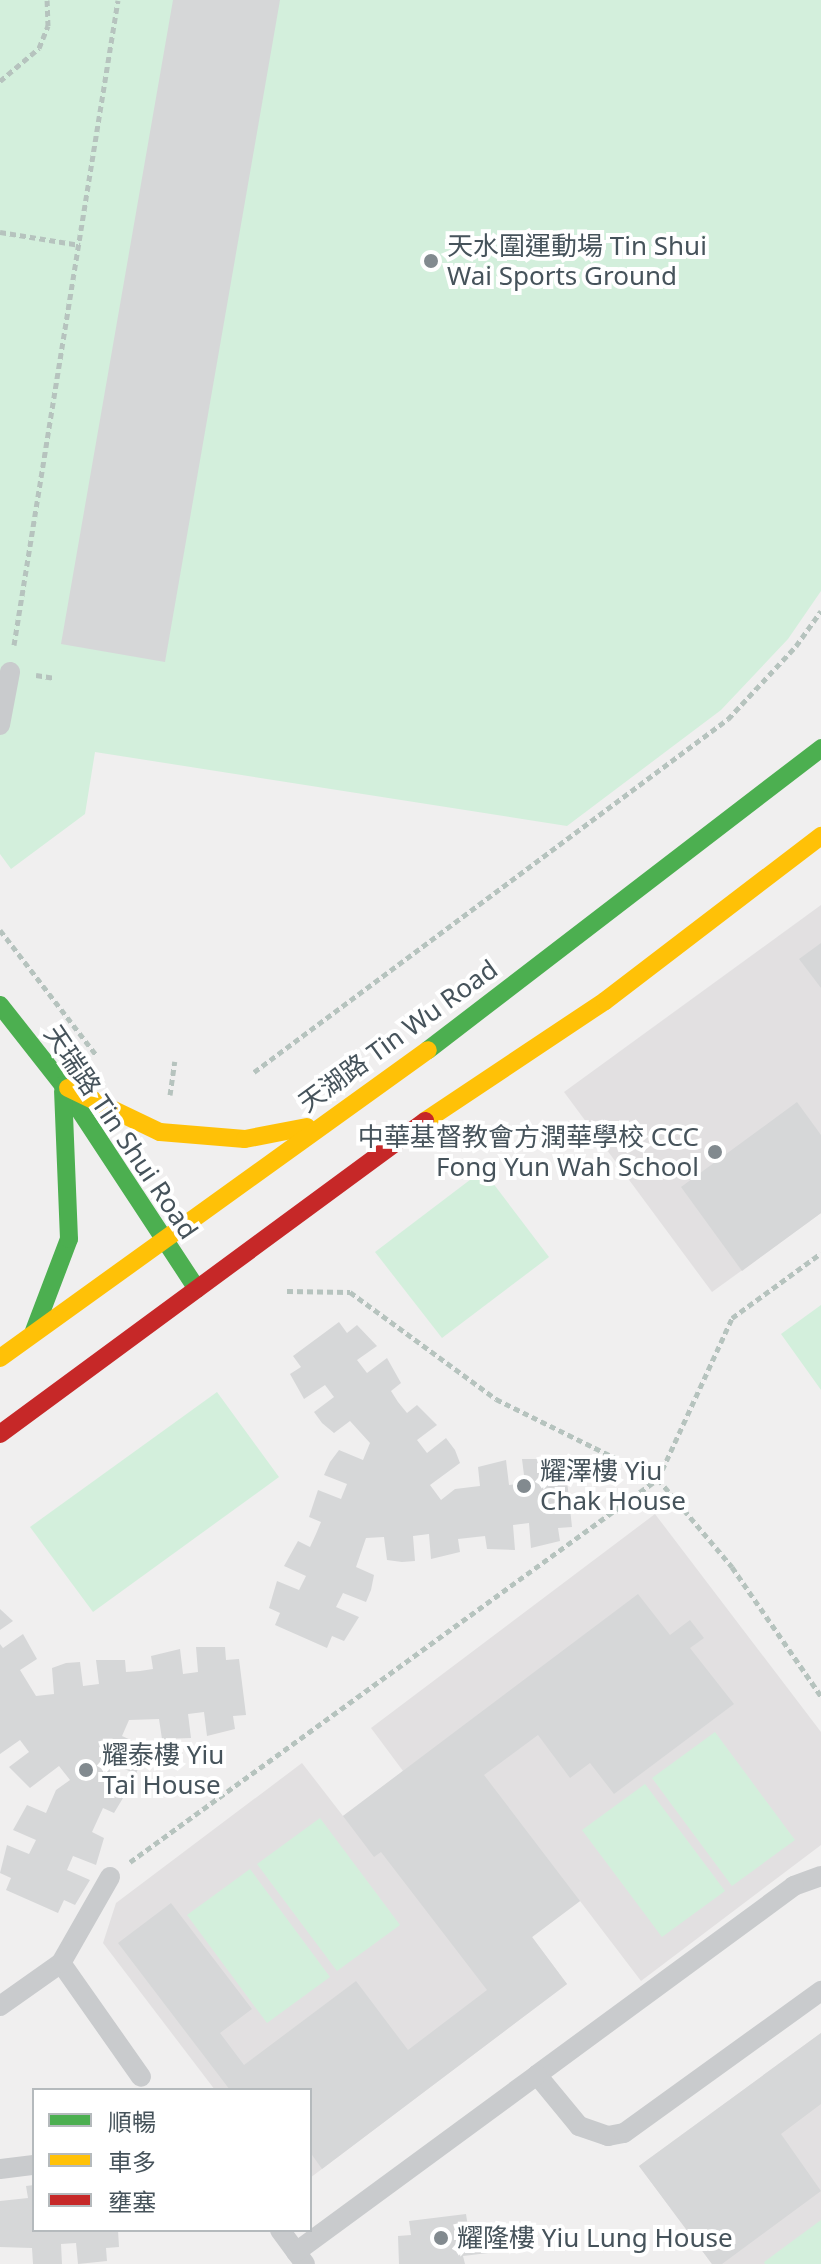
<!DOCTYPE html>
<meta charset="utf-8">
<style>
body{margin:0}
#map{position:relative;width:821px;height:2264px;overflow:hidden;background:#f0efef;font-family:"Noto Sans","Noto Sans TC",sans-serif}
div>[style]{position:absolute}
.education>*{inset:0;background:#e2e0e1}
.green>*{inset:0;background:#d3efdc}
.building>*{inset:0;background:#d6d7d8}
.path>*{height:5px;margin-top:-2.5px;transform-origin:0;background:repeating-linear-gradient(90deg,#b6c3be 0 6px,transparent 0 10px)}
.lane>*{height:20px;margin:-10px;padding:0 10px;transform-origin:10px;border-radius:10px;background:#c9cbcd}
.fast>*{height:18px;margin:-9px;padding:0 9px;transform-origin:9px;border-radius:9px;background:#4caf50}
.slow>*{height:18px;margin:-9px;padding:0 9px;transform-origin:9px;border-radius:9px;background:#ffc107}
.jam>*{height:18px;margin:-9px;padding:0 9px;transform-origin:9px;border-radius:9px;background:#c62828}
.dots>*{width:22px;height:22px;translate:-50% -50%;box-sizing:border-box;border:4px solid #fff;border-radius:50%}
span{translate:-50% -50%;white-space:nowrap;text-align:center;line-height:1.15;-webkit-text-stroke:8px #fff;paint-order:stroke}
.poi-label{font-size:26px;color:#46535b}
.left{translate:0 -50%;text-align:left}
.right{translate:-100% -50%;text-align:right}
.street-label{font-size:26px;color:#46535b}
.legend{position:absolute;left:32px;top:2088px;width:280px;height:144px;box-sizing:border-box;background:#fff;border:2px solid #b5babd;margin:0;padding:10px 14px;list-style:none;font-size:24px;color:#46535b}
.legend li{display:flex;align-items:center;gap:16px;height:40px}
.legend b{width:40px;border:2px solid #b5babd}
</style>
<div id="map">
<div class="education">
<i style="clip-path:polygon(821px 905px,821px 1213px,712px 1292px,564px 1092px)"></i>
<i style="clip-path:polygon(655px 1514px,821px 1732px,821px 1845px,641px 1981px,580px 1901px,532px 1937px,567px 1984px,310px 2178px,310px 2090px,215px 2090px,103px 1943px,116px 1903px,302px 1763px,343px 1816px,403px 1771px,371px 1728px)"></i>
<i style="clip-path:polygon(821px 2033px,821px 2264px,712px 2264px,639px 2166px)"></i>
</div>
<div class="green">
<i style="clip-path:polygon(0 0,821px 0,821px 591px,788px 639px,721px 710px,567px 826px,95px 752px,85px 814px,11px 869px,0 854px)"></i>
<i style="clip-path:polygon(483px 1170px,549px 1257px,442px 1338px,375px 1252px)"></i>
<i style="clip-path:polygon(821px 1305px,821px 1390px,781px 1334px)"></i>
<i style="clip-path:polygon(217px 1392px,279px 1477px,93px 1612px,30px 1527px)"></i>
<i style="clip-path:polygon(715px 1732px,795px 1840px,732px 1886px,652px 1778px)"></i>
<i style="clip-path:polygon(645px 1784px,725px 1891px,662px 1937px,582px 1830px)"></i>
<i style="clip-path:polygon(320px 1818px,400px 1925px,337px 1971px,257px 1864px)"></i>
<i style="clip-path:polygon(250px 1869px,330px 1977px,267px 2023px,187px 1915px)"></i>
<i style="clip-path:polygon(821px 2220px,821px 2264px,765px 2264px,764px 2262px)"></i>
</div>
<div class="building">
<i style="clip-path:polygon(173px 0,280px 0,165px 662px,61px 644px)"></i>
<i style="clip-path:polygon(821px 943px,821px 988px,799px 959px)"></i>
<i style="clip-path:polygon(797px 1102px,821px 1135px,821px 1213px,742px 1271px,681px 1187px)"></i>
<i style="clip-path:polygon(339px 1322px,347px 1333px,357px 1325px,377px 1346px,357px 1360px,367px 1373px,387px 1358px,401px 1383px,391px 1391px,398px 1402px,407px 1413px,417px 1405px,437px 1425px,417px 1440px,427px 1453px,446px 1438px,455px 1450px,460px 1463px,430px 1485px,441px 1500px,455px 1489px,480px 1486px,478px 1467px,506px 1460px,509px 1485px,525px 1483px,522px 1459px,551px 1459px,552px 1472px,566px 1471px,572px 1527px,558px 1528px,560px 1541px,531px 1548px,529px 1523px,513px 1525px,515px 1550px,487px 1549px,485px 1536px,458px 1539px,460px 1552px,431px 1559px,429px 1534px,413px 1536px,415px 1561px,402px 1562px,387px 1560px,384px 1537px,366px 1538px,356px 1567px,374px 1575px,371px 1590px,366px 1602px,343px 1593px,336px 1607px,359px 1617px,344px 1641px,332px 1636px,327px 1648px,275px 1625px,280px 1613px,269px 1608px,277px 1581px,299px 1590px,306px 1576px,284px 1566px,298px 1541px,310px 1547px,316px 1534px,321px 1522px,309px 1517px,318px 1490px,341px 1499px,347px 1484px,324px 1475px,330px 1462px,339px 1450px,363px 1460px,370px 1443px,350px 1421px,334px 1433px,322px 1423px,314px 1412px,334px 1397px,325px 1385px,304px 1399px,290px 1374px,301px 1367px,293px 1356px)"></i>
<i style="clip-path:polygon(638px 1594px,670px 1635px,690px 1620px,704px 1638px,690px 1648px,734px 1704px,614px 1794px,590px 1763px,570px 1778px,538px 1735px,484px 1775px,580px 1901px,532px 1937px,567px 1984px,322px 2169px,310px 2152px,310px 2090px,230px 2090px,118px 1943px,171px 1903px,252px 2009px,220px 2033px,244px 2065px,356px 1981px,408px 2050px,487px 1990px,381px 1852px,374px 1857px,343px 1816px)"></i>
<i style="clip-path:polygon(0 1609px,13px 1621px,0 1630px)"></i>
<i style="clip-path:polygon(23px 1634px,37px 1659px,20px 1670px,36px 1696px,54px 1694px,52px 1668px,66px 1663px,80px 1662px,83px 1686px,99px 1684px,96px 1660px,125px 1660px,126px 1672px,140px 1671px,153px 1669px,151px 1656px,180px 1649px,183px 1674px,198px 1672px,196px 1647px,225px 1647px,226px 1660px,239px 1659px,246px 1715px,233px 1716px,235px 1729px,207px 1736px,204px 1712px,188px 1714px,191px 1738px,162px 1739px,159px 1719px,129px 1720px,122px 1736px,144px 1746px,141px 1761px,136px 1774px,113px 1764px,107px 1778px,129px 1788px,114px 1813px,103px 1808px,92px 1832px,104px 1838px,96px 1865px,73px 1856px,67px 1870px,90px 1880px,75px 1905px,64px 1900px,58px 1913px,6px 1890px,11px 1878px,0 1873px,7px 1845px,29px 1854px,36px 1840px,13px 1830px,27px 1805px,46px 1813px,56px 1790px,70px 1780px,59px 1766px,30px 1788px,9px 1767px,29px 1752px,20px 1740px,0 1754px,0 1644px,3px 1648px)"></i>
<i style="clip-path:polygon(821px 2033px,821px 2104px,781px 2134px,821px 2191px,722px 2264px,712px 2264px,639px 2166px)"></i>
<i style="clip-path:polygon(34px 2185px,34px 2230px,118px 2230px,119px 2247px,106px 2248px,107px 2261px,78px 2264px,76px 2243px,61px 2244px,62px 2264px,33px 2264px,32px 2248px,0 2247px,0 2201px,28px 2198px,26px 2186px)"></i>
<i style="clip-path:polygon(466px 2214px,468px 2227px,480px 2225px,488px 2253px,463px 2256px,465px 2264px,399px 2264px,398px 2236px,411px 2235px,409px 2221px)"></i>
</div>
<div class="path">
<i style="left:0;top:81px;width:51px;rotate:-40.2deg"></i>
<i style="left:39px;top:48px;width:24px;rotate:-68deg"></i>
<i style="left:48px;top:26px;width:26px;rotate:-92deg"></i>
<i style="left:0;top:232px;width:81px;rotate:9.2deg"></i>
<i style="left:14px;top:645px;width:653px;rotate:-80.84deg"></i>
<i style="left:36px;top:675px;width:19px;rotate:9deg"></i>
<i style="left:0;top:930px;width:159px;rotate:52.4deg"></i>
<i style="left:254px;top:1072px;width:591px;rotate:-36.68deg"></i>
<i style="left:728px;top:719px;width:100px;rotate:-47deg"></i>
<i style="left:796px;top:646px;width:43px;rotate:-54.5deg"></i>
<i style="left:170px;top:1095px;width:34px;rotate:-82deg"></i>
<i style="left:287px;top:1291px;width:63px;rotate:0.9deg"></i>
<i style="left:350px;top:1292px;width:181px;rotate:36.2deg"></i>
<i style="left:496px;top:1399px;width:181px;rotate:26.3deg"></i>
<i style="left:658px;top:1479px;width:115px;rotate:49.9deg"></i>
<i style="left:732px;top:1567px;width:157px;rotate:55.4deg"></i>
<i style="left:130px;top:1862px;width:652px;rotate:-35.96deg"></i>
<i style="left:658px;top:1479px;width:177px;rotate:-65.3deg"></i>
<i style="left:732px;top:1318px;width:110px;rotate:-36.1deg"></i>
</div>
<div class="lane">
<i style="left:0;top:725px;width:54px;rotate:-79.3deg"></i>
<i style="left:821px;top:1876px;width:29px;rotate:160deg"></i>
<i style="left:794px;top:1886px;width:319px;rotate:143.7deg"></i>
<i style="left:537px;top:2075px;width:66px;rotate:50.5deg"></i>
<i style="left:579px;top:2126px;width:31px;rotate:19deg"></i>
<i style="left:608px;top:2136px;width:16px;rotate:-11deg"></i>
<i style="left:624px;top:2133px;width:243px;rotate:-35.8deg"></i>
<i style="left:61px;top:1963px;width:139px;rotate:54.9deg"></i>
<i style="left:0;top:2006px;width:75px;rotate:-35.2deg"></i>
<i style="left:61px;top:1963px;width:99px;rotate:-60.3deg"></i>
<i style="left:0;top:2169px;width:34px;rotate:-7deg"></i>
<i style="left:280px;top:2230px;width:42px;rotate:53.7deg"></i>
<i style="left:296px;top:2252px;width:299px;rotate:-36.3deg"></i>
</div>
<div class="fast">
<i style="left:0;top:1005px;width:102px;rotate:51.8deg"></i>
<i style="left:63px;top:1085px;width:244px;rotate:56.7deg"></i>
<i style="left:428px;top:1050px;width:496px;rotate:-37.5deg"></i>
<i style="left:34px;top:1331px;width:98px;rotate:-69.2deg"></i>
<i style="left:69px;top:1239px;width:148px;rotate:-92.3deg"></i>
</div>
<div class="slow">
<i style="left:68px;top:1088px;width:102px;rotate:25.6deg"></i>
<i style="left:160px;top:1132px;width:85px;rotate:4.7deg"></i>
<i style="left:245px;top:1139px;width:63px;rotate:-11deg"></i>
<i style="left:425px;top:1121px;width:216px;rotate:-33.7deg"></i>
<i style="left:605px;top:1001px;width:272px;rotate:-37.4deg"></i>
<i style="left:0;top:1358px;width:527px;rotate:-35.74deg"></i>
</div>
<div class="jam">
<i style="left:0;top:1434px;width:528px;rotate:-36.37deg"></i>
</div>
<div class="dots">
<i style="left:431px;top:261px;background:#828a8f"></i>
<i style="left:715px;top:1152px;background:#828a8f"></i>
<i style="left:524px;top:1486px;background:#828a8f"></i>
<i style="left:86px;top:1770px;background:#828a8f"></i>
<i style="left:441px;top:2238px;background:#828a8f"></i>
</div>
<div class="poi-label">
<span class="left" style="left:447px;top:261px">天水圍運動場 Tin Shui<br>Wai Sports Ground</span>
<span class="right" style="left:699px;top:1152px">中華基督教會方潤華學校 CCC<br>Fong Yun Wah School</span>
<span class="left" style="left:540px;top:1486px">耀澤樓 Yiu<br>Chak House</span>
<span class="left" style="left:102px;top:1770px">耀泰樓 Yiu<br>Tai House</span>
<span class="left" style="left:457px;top:2238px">耀隆樓 Yiu Lung House</span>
</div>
<div class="street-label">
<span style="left:398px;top:1036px;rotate:-36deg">天湖路 Tin Wu Road</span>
<span style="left:121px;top:1132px;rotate:56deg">天瑞路 Tin Shui Road</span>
</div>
<ul class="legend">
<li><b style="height:10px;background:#4caf50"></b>順暢</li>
<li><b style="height:10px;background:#ffc107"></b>車多</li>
<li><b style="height:10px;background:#c62828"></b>壅塞</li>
</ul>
</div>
